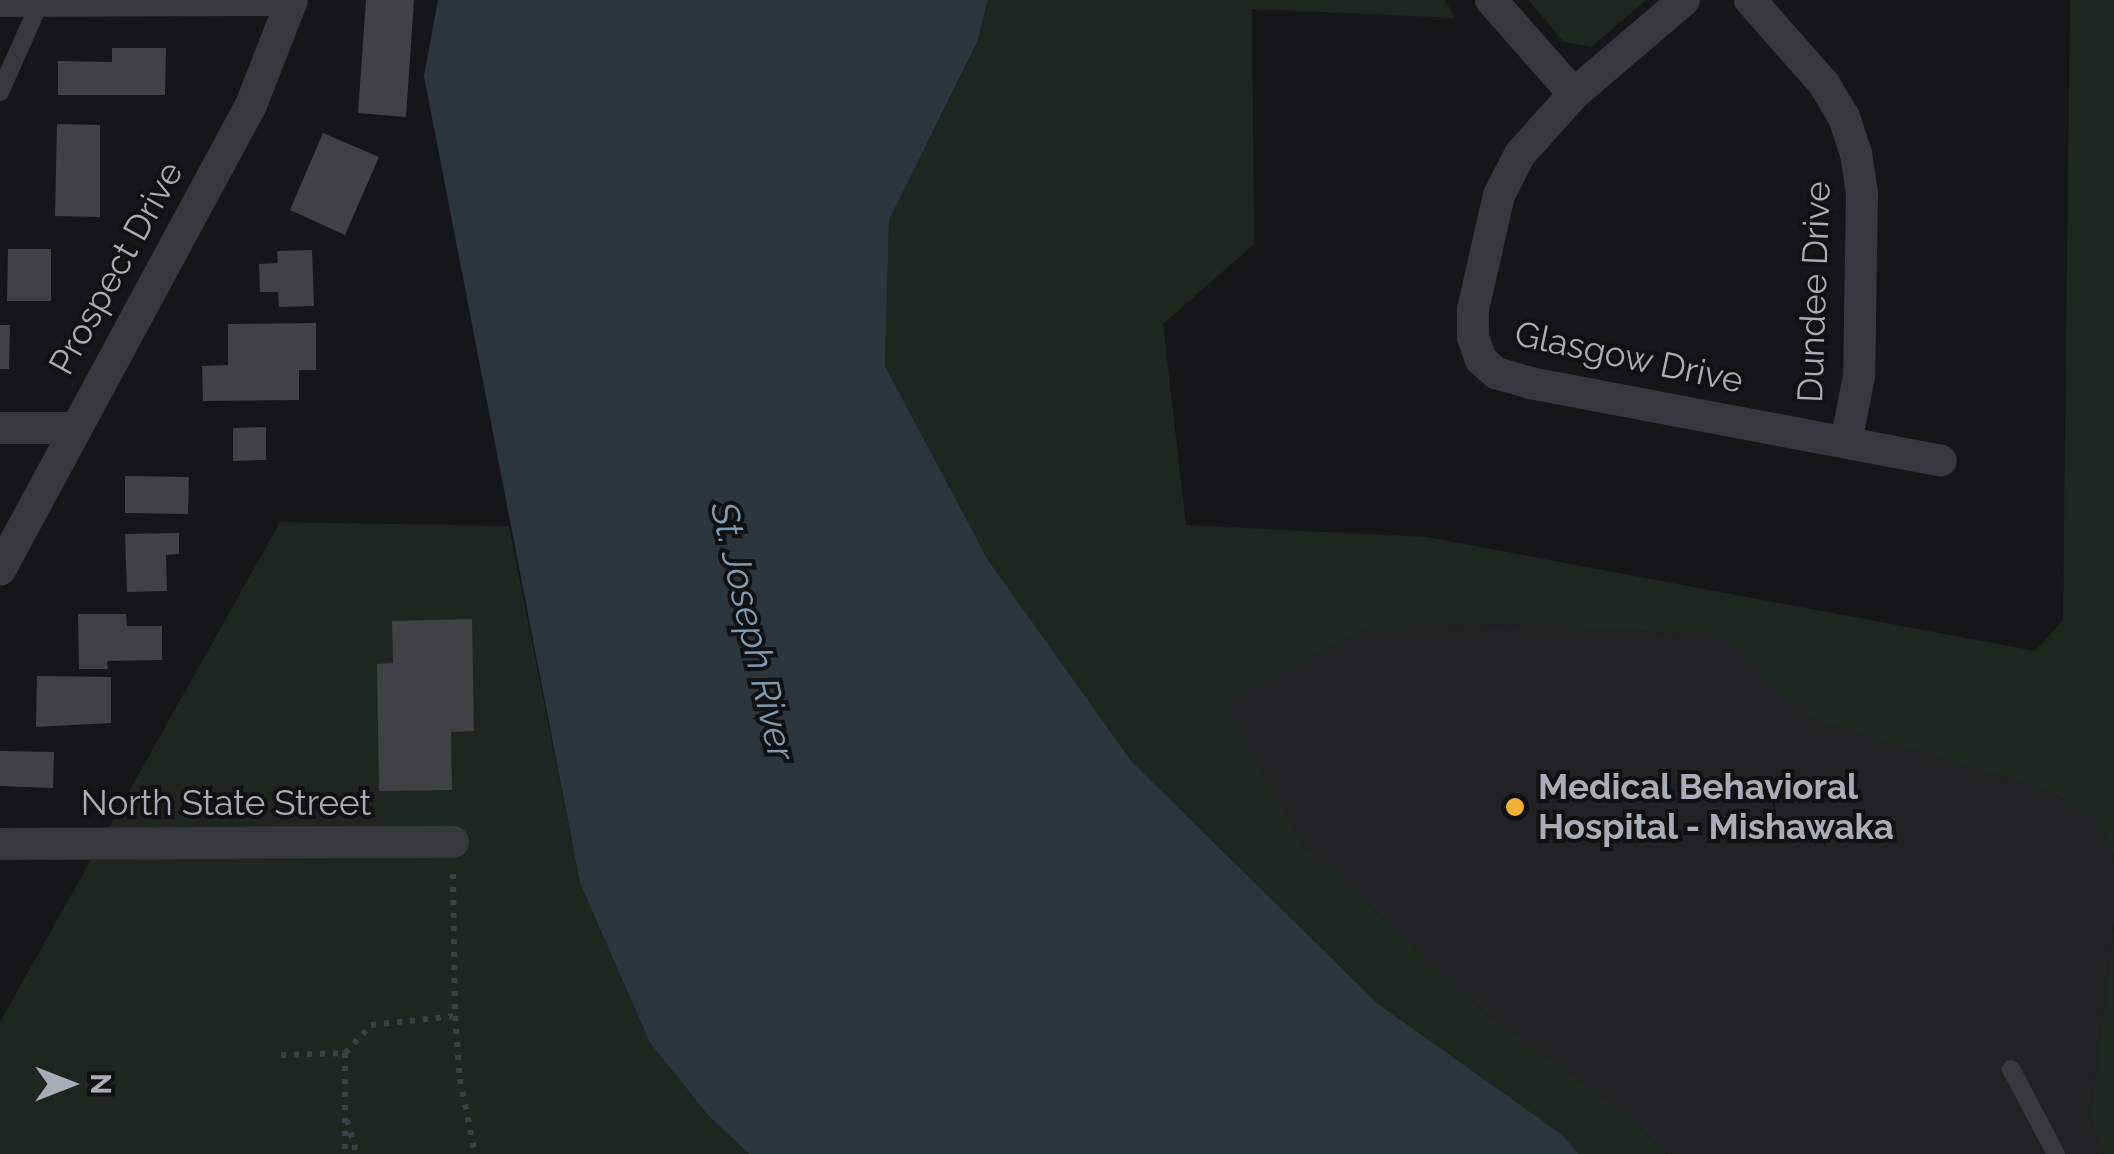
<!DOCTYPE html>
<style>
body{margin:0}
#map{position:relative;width:2114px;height:1154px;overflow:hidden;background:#161618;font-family:Raleway,sans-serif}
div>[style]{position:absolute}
.built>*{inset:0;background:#222225}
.green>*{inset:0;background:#1e261f}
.water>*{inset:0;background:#2c353c}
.building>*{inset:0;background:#404145}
.path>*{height:6px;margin-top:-3px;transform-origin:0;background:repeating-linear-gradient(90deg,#3d3f44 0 5px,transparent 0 13px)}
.service>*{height:18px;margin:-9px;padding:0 9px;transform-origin:9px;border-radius:9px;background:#37383d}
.minor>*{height:32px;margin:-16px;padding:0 16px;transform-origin:16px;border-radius:16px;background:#37383d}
.dots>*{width:28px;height:28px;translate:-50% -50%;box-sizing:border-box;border:5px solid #111113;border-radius:50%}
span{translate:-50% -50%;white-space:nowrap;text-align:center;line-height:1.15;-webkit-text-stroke:8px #111113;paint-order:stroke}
.street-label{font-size:35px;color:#a8adb8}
.poi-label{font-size:35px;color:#a8adb8;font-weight:700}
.left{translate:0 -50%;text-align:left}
.water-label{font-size:38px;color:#7f9bb3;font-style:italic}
.north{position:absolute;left:20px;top:1034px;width:100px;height:100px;-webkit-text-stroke:8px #111113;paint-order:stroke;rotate:90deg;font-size:28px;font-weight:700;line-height:40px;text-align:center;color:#a8adb8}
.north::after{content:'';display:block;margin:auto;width:35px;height:45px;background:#a8adb8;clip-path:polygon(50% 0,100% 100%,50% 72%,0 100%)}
</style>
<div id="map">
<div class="built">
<i style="clip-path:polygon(1510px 624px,1722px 636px,1815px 721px,2050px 791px,2099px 822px,2114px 857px,2114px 926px,2090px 1118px,2104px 1154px,1667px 1154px,1619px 1109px,1486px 1014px,1303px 845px,1222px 702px,1368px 628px)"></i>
</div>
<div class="green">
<i style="clip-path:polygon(988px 0,1445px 0,1455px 18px,1252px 9px,1254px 244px,1163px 324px,1186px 525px,1427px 537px,2035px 651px,2063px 620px,2070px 0,2114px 0,2114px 857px,2099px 822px,2050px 791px,1815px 721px,1721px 636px,1510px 624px,1368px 628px,1223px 702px,1303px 845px,1486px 1014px,1619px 1109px,1667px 1154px,1579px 1154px,1560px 1134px,1378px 1004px,1132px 762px,988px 560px,885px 366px,889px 220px,977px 44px)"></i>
<i style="clip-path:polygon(1528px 0,1646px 0,1591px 47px,1564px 42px)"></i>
<i style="clip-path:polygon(280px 522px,509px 526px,580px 883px,650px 1043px,708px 1115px,749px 1154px,0 1154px,0 1022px)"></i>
<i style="clip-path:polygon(2114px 926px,2114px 1154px,2104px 1154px,2090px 1118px)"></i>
</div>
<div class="water">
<i style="clip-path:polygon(438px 0,988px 0,977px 43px,889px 220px,885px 366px,988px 560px,1132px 762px,1378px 1004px,1561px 1134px,1579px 1154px,749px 1154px,708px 1115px,650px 1043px,580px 883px,424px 76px)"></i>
</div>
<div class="building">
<i style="clip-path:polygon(366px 0,414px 0,406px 117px,358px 113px)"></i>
<i style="clip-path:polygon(112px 48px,166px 48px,165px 95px,58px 95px,58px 61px,112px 62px)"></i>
<i style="clip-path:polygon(57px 124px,100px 125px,100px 217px,55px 216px)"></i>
<i style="clip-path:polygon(323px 133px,379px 157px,345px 235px,290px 210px)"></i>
<i style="clip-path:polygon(8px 249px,51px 249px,51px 301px,7px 301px)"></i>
<i style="clip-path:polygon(312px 250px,314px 306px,279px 307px,278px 292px,260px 292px,259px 264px,278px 263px,277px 251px)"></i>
<i style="clip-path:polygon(316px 323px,316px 370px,299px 370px,299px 400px,203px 401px,202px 366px,228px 365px,228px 324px)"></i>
<i style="clip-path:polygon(0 325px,10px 325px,9px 369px,0 369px)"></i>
<i style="clip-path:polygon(266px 427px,266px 460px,233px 461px,233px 428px)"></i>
<i style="clip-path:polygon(125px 476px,189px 477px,188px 514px,125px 513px)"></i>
<i style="clip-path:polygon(179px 533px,179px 554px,166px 555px,167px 591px,127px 592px,125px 534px)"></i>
<i style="clip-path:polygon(78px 614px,126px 614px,127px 626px,162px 626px,162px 660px,107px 661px,108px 669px,79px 669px)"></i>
<i style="clip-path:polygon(472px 619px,474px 731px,451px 732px,452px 790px,379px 791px,377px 664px,393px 663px,392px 621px)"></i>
<i style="clip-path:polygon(37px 676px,111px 677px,111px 723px,36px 727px)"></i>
<i style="clip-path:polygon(0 751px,54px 752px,53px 788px,0 786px)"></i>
</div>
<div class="path">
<i style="left:453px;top:874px;width:142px;rotate:89.2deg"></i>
<i style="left:455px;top:1016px;width:63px;rotate:85.5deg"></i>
<i style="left:460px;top:1079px;width:76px;rotate:78.7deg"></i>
<i style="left:345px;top:1053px;width:38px;rotate:-47deg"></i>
<i style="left:371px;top:1025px;width:84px;rotate:-6.1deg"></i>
<i style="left:281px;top:1055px;width:64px;rotate:-1.8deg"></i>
<i style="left:345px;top:1053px;width:101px;rotate:90deg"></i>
<i style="left:347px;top:1120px;width:35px;rotate:74deg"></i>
</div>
<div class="service">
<i style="left:0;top:92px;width:101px;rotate:-66deg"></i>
<i style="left:2011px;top:1069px;width:96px;rotate:62.1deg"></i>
</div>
<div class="minor">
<i style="left:1491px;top:0;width:125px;rotate:48.6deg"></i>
<i style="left:1684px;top:0;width:145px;rotate:139.5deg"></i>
<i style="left:1574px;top:94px;width:81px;rotate:132deg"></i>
<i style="left:1520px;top:154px;width:46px;rotate:117.1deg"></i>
<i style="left:1499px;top:195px;width:117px;rotate:102.8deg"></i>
<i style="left:1473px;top:309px;width:28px;rotate:90deg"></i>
<i style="left:1473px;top:337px;width:24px;rotate:71deg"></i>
<i style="left:1481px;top:360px;width:20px;rotate:41deg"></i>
<i style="left:1496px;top:373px;width:35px;rotate:16deg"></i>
<i style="left:1530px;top:383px;width:418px;rotate:10.7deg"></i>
<i style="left:1750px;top:0;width:112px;rotate:48.6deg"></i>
<i style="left:1824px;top:84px;width:39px;rotate:59deg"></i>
<i style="left:1844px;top:117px;width:38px;rotate:72deg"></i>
<i style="left:1856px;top:153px;width:40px;rotate:81.5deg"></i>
<i style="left:1862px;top:193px;width:183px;rotate:90.9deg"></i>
<i style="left:1859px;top:376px;width:68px;rotate:101deg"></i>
<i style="left:0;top:1px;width:292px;rotate:-0.2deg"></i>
<i style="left:292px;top:0;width:113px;rotate:111.3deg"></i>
<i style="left:251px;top:105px;width:528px;rotate:118.36deg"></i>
<i style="left:0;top:428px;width:75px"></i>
<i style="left:0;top:844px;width:453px;rotate:-0.3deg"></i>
</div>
<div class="dots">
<i style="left:1515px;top:807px;background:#f2b134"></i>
</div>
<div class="street-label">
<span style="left:116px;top:268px;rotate:-61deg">Prospect Drive</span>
<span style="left:1814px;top:292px;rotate:-88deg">Dundee Drive</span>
<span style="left:1629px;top:357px;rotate:12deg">Glasgow Drive</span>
<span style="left:226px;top:803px">North State Street</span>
</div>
<div class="poi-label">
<span class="left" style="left:1538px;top:807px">Medical Behavioral<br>Hospital - Mishawaka</span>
</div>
<div class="water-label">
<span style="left:753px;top:631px;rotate:77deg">St. Joseph River</span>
</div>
<div class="north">N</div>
</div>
